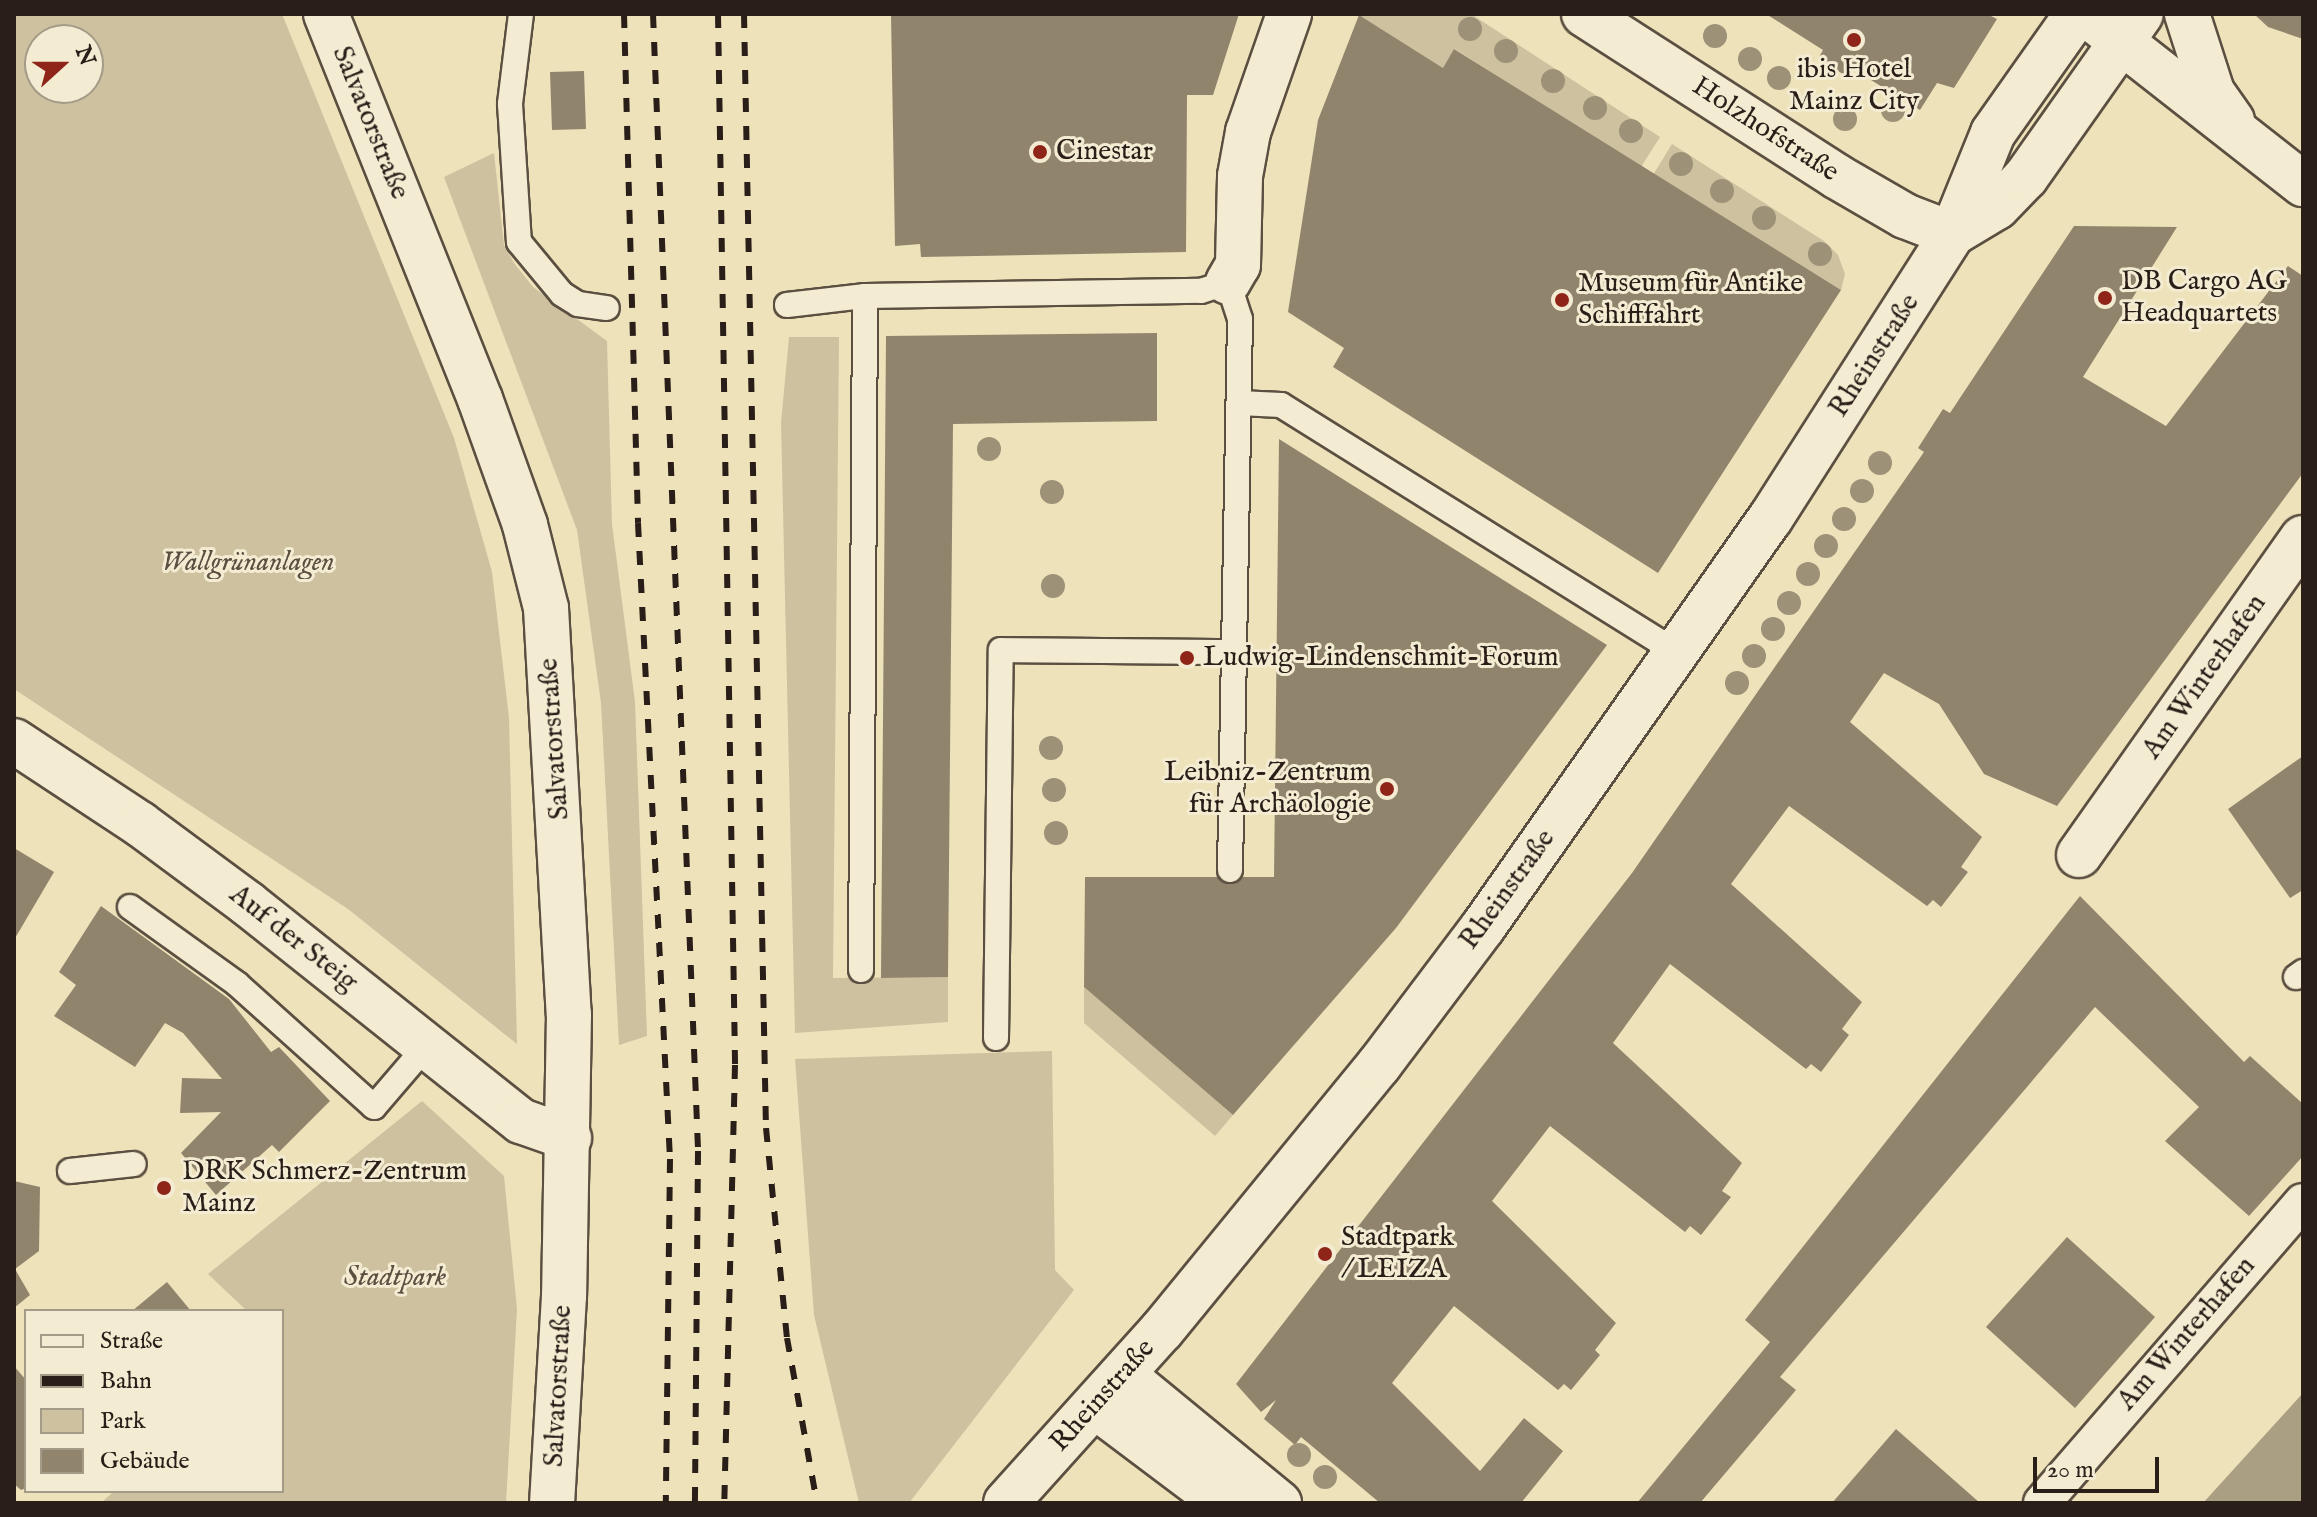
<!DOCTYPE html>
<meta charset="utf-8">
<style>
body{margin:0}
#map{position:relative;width:2317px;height:1517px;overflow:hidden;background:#eee2ba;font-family:"IM FELL English",serif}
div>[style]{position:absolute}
.green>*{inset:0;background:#cdc19f}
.water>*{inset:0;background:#ab9f83}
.building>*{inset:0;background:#90846d}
.roads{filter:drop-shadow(2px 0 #5b4f41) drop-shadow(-2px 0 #5b4f41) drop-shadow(0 2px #5b4f41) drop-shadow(0 -2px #5b4f41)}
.service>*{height:24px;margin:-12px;padding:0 12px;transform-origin:12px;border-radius:12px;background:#f4ecd2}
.pedestrian>*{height:36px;margin:-18px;padding:0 18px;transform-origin:18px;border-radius:18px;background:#f4ecd2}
.minor>*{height:44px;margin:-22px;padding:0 22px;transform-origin:22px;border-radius:22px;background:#f4ecd2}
.tertiary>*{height:44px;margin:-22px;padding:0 22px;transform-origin:22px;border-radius:22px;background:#f4ecd2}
.secondary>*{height:44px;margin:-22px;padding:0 22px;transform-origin:22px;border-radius:22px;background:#f4ecd2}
.rail>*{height:6px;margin-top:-3px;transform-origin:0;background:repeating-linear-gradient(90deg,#2a1e19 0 14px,transparent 0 28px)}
.trees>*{width:24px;height:24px;margin:-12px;border-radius:50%;background:#9d9177}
.dots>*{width:22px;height:22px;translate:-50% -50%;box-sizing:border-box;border:4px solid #f4ecd2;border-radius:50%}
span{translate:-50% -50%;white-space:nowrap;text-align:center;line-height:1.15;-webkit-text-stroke:6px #f4ecd2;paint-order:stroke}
.poi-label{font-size:28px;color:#2a1e19}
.left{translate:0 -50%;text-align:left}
.right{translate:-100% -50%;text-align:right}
.street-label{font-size:28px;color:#2a1e19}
.park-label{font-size:28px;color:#5b4f41;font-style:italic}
.frame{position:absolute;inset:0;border:16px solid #2a1e19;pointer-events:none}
.legend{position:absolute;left:24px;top:1309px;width:260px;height:184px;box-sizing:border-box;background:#f4ecd2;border:2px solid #a39a88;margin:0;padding:10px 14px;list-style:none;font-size:24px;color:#2a1e19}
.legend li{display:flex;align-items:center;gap:16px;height:40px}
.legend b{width:40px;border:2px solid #a39a88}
.north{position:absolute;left:24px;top:24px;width:80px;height:80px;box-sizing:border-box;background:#f4ecd2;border:2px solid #a39a88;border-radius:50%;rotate:69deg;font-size:22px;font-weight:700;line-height:32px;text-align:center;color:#2a1e19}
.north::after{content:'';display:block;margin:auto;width:28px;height:36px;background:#8f2418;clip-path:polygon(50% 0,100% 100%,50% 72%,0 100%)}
.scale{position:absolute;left:2033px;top:1457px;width:126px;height:36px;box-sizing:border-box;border:4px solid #2a1e19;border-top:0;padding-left:10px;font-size:24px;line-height:28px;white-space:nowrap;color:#2a1e19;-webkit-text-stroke:6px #f4ecd2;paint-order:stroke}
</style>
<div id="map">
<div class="green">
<i style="clip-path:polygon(evenodd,14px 14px,282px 14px,454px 438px,492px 572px,509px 718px,517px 1044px,348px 909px,14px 689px,14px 14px,88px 40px,88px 88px,40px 88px,40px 40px,88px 40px)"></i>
<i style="clip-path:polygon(1471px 14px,1660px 137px,1641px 167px,1455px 49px,1443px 68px,1359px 15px)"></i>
<i style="clip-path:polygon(1672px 144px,1824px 241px,1838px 255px,1845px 274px,1841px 290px,1653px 175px)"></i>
<i style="clip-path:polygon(494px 153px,504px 245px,514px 263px,533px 287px,607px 341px,612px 524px,635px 702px,647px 1036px,619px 1045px,601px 703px,577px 530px,444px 177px)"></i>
<i style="clip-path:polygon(789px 337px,839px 337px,833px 978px,948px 977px,948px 1022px,795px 1033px,781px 423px)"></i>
<i style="clip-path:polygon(1084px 987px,1233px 1115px,1215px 1136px,1084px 1023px)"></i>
<i style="clip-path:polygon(1052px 1051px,1055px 1270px,1074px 1290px,909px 1503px,859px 1503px,814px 1315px,795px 1059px)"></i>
<i style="clip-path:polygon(422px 1101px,504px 1176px,517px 1309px,506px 1503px,101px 1503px,114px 1491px,282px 1491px,282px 1311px,247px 1311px,208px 1274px)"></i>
</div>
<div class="water">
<i style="clip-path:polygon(2303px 1393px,2303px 1503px,2203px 1503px)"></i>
</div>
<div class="building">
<i style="clip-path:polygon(891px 14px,1239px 14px,1213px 95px,1187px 95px,1186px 252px,921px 257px,920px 244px,895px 246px)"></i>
<i style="clip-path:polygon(1766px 14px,1987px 14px,1997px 19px,1954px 88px,1937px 83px,1920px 110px,1853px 69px,1848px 77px,1818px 59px,1823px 50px)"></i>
<i style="clip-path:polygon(2254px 14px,2303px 14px,2303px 39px,2268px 27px)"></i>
<i style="clip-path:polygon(1359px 15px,1443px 68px,1454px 49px,1841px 290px,1658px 573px,1333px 367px,1344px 348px,1288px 312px,1318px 120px)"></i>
<i style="clip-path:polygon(584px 71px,586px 129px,552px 130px,550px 72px)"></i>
<i style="clip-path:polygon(2074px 226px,2177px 227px,2083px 377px,2166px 426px,2288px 266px,2303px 276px,2303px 473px,2057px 806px,1984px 774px,1939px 704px,1884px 673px,1850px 722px,1982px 837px,1961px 867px,1968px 872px,1941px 907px,1933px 900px,1927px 906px,1789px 806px,1731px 884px,1862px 1002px,1842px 1029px,1849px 1035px,1821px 1072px,1811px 1064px,1806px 1069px,1670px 964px,1613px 1043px,1742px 1163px,1722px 1191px,1731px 1197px,1701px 1235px,1690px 1226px,1685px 1232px,1550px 1126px,1492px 1201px,1616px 1323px,1595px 1350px,1600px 1355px,1571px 1390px,1564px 1384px,1558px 1390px,1454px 1306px,1392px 1383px,1480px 1471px,1524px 1418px,1563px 1451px,1521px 1503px,1380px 1503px,1301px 1437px,1295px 1445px,1264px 1419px,1276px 1400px,1261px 1412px,1236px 1384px,1632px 873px,1924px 452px,1918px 448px,1943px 409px,1950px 413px)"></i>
<i style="clip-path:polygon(1157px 333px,1157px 421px,953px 424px,948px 977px,881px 978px,886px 336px)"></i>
<i style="clip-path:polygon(1279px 439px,1607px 645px,1396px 928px,1233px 1115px,1084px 987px,1085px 877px,1274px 877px)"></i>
<i style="clip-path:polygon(2303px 756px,2303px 890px,2290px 898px,2228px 809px)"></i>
<i style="clip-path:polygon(14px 848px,54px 872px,14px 940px)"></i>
<i style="clip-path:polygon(2080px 896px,2244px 1062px,2250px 1056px,2303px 1104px,2303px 1156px,2249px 1216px,2165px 1141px,2199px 1107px,2095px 1007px,1780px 1377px,1796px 1390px,1700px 1503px,1637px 1503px,1770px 1342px,1745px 1320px)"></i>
<i style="clip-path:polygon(101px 906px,229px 999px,271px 1052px,279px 1047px,330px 1101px,279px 1152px,272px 1145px,216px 1195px,181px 1153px,221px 1112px,180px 1113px,182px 1078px,222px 1079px,183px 1033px,165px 1023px,135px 1067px,54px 1016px,76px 985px,59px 972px)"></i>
<i style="clip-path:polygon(14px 1181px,40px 1187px,39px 1251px,15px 1269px,30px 1295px,14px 1308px)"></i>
<i style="clip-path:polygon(2067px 1237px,2155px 1317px,2075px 1408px,1986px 1327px)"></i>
<i style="clip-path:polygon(167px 1282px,191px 1311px,132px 1311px)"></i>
<i style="clip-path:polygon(14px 1366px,26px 1380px,26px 1488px,21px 1490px,14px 1484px)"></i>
<i style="clip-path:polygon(1896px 1429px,1980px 1503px,1832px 1503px)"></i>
</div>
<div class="roads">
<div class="service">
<i style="left:521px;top:14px;width:91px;rotate:97deg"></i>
<i style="left:510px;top:104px;width:138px;rotate:86.3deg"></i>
<i style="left:519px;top:242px;width:67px;rotate:50.4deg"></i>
<i style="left:562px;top:294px;width:19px;rotate:32deg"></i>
<i style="left:578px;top:304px;width:29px;rotate:8deg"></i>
<i style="left:787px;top:305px;width:79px;rotate:-6.6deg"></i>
<i style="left:865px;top:296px;width:336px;rotate:-0.9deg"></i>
<i style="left:1201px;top:291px;width:28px;rotate:-18deg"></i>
<i style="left:1228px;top:282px;width:39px;rotate:72deg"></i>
<i style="left:1240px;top:319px;width:551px;rotate:91.04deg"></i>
<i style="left:1239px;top:403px;width:42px;rotate:2.7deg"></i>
<i style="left:1281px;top:405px;width:468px;rotate:32deg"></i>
<i style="left:130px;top:907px;width:132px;rotate:35.7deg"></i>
<i style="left:237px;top:984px;width:184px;rotate:41.9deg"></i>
<i style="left:374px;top:1107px;width:83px;rotate:-49.4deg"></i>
<i style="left:861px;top:970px;width:674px;rotate:-89.66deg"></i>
<i style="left:2296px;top:977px;width:9px;rotate:-36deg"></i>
<i style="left:996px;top:1038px;width:388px;rotate:-89.3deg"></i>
<i style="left:1001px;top:650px;width:233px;rotate:0.5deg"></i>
<i style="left:70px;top:1171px;width:64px;rotate:-6.2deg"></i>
</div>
<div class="pedestrian">
<i style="left:2042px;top:1503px;width:398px;rotate:-49.1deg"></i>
</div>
<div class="minor">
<i style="left:2086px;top:14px;width:276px;rotate:38.1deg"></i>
<i style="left:2187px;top:14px;width:82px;rotate:72.2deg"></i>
<i style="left:2212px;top:92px;width:35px;rotate:55deg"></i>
<i style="left:1228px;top:282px;width:20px;rotate:-60deg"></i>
<i style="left:1238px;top:265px;width:89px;rotate:-88.7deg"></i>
<i style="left:1240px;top:176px;width:45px;rotate:-79.7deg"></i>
<i style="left:1248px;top:132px;width:125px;rotate:-70.8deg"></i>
<i style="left:14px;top:741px;width:151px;rotate:33.4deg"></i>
<i style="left:140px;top:824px;width:134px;rotate:36.5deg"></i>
<i style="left:248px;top:904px;width:349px;rotate:38.5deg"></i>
<i style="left:521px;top:1121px;width:51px;rotate:19.5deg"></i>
<i style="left:2079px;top:855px;width:388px;rotate:-54.8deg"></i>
<i style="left:1123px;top:1375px;width:202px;rotate:39.4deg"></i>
<i style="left:1096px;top:1407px;width:160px;rotate:36.9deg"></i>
</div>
<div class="tertiary">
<i style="left:326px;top:14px;width:415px;rotate:68.2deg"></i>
<i style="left:480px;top:399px;width:134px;rotate:70.3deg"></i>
<i style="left:525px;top:525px;width:86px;rotate:75.8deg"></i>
<i style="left:546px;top:608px;width:407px;rotate:86.8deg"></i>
<i style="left:569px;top:1014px;width:282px;rotate:91deg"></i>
<i style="left:564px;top:1296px;width:207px;rotate:93.3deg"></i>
<i style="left:1584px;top:14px;width:300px;rotate:32.7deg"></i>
<i style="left:1836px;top:176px;width:80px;rotate:30.1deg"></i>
<i style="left:1905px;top:216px;width:50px;rotate:21deg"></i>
</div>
<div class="secondary">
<i style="left:1952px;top:234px;width:52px;rotate:-31deg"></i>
<i style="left:1997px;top:207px;width:42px;rotate:-46deg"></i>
<i style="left:2026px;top:177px;width:199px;rotate:-54.8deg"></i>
<i style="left:1006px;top:1503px;width:233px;rotate:-48deg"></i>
<i style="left:1162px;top:1330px;width:343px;rotate:-50.7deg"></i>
<i style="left:1379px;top:1065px;width:173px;rotate:-53deg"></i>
<i style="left:1483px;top:927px;width:499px;rotate:-54.9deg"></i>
<i style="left:1770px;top:519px;width:338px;rotate:-57.4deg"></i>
<i style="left:1952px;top:234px;width:109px;rotate:-67.9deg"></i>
<i style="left:1993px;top:133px;width:146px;rotate:-54.8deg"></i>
</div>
</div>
<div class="rail">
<i style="left:624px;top:14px;width:509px;rotate:88.42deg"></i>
<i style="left:638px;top:523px;width:637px;rotate:87.12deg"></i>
<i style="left:670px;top:1159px;width:344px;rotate:90.7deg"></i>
<i style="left:653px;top:14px;width:1138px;rotate:87.73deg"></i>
<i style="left:698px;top:1151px;width:352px;rotate:90.5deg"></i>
<i style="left:718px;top:14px;width:1051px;rotate:89.07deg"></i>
<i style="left:735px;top:1065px;width:438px;rotate:91.4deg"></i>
<i style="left:744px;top:14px;width:1114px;rotate:88.87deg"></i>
<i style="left:766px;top:1128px;width:211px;rotate:84.3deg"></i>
<i style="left:787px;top:1338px;width:168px;rotate:79.7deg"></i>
</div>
<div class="trees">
<i style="left:1470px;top:29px"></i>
<i style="left:1715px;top:36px"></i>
<i style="left:1506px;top:51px"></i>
<i style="left:1750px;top:59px"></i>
<i style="left:1779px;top:78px"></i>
<i style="left:1553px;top:81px"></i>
<i style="left:1595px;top:108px"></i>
<i style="left:1893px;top:110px"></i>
<i style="left:1845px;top:119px"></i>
<i style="left:1631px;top:131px"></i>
<i style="left:1681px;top:164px"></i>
<i style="left:1722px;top:191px"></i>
<i style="left:1764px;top:218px"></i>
<i style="left:1820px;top:254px"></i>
<i style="left:989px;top:449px"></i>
<i style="left:1880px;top:463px"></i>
<i style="left:1862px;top:491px"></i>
<i style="left:1052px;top:492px"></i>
<i style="left:1844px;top:519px"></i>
<i style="left:1826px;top:546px"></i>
<i style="left:1808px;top:574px"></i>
<i style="left:1053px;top:586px"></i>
<i style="left:1789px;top:603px"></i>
<i style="left:1773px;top:629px"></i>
<i style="left:1754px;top:656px"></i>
<i style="left:1737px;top:683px"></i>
<i style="left:1051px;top:748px"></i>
<i style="left:1054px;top:790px"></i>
<i style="left:1056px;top:833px"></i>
<i style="left:1299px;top:1455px"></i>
<i style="left:1325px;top:1477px"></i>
</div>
<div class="dots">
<i style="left:1854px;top:40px;background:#8f2418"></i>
<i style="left:1040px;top:152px;background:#8f2418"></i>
<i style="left:2105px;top:298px;background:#8f2418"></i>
<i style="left:1562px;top:300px;background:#8f2418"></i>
<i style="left:1187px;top:658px;background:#8f2418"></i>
<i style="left:1387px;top:789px;background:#8f2418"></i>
<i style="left:164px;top:1188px;background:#8f2418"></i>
<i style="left:1325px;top:1254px;background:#8f2418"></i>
</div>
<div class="poi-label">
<span style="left:1854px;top:86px">ibis Hotel<br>Mainz City</span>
<span class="left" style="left:1056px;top:152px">Cinestar</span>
<span class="left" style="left:2121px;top:298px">DB Cargo AG<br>Headquartets</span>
<span class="left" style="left:1578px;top:300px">Museum für Antike<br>Schifffahrt</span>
<span class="left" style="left:1203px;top:658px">Ludwig-Lindenschmit-Forum</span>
<span class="right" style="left:1371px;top:789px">Leibniz-Zentrum<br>für Archäologie</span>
<span class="left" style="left:182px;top:1188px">DRK Schmerz-Zentrum<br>Mainz</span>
<span class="left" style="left:1341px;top:1254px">Stadtpark<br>/ LEIZA</span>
</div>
<div class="street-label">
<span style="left:370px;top:123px;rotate:68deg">Salvatorstraße</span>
<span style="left:1765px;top:130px;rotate:33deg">Holzhofstraße</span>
<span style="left:1875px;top:356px;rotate:-57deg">Rheinstraße</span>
<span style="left:2205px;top:677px;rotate:-55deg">Am Winterhafen</span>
<span style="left:555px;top:739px;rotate:-94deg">Salvatorstraße</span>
<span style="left:1508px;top:890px;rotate:-54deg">Rheinstraße</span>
<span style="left:293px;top:939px;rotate:38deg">Auf der Steig</span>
<span style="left:2187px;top:1334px;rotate:-49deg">Am Winterhafen</span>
<span style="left:559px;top:1386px;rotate:-87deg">Salvatorstraße</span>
<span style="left:1103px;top:1396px;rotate:-48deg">Rheinstraße</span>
</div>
<div class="park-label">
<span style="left:248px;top:563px">Wallgrünanlagen</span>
<span style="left:395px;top:1278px">Stadtpark</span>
</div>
<div class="frame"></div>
<ul class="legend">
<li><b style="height:10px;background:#f4ecd2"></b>Straße</li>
<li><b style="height:10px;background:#2a1e19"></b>Bahn</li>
<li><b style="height:22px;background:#cdc19f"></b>Park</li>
<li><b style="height:22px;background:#90846d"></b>Gebäude</li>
</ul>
<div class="north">N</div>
<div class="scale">20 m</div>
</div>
